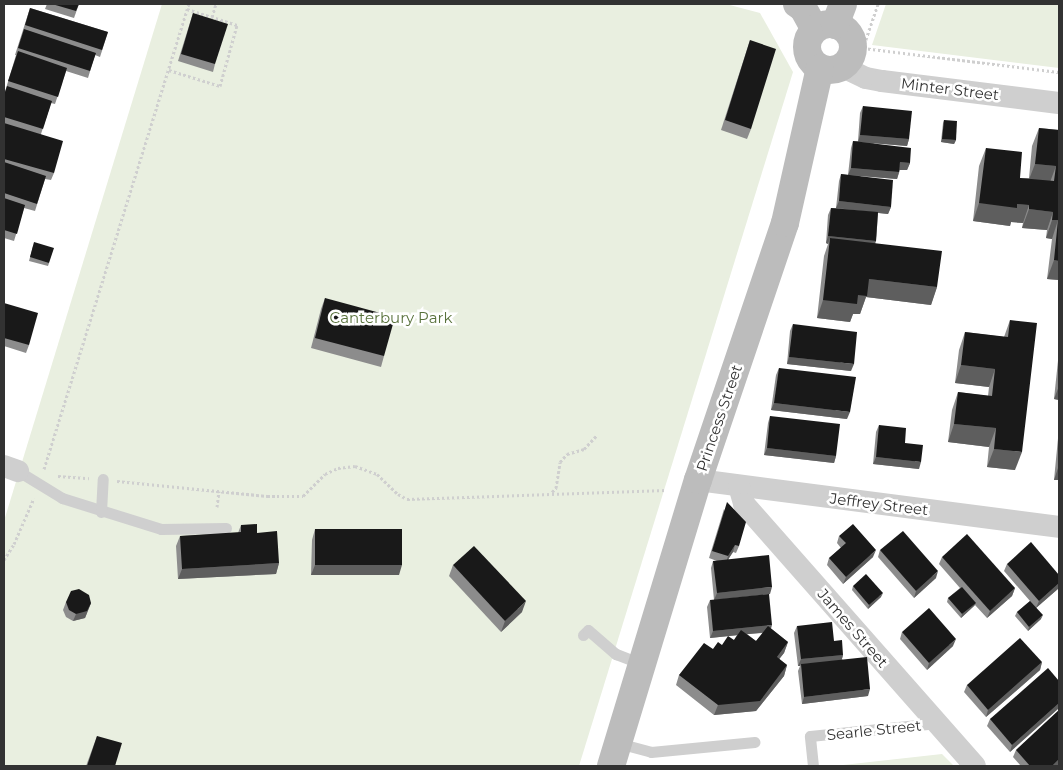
<!DOCTYPE html>
<style>
body{margin:0}
#map{position:relative;width:1063px;height:770px;overflow:hidden;background:#fff;font-family:Montserrat,sans-serif}
div>[style]{position:absolute}
.green>*{inset:0;background:#e9efe0}
.path>*{height:3px;margin-top:-1.5px;transform-origin:0;background:repeating-linear-gradient(90deg,#cfcfcf 0 2.5px,transparent 0 5px)}
.lane>*{height:11px;margin:-5.5px;padding:0 5.5px;transform-origin:5.5px;border-radius:5.5px;background:#cfcfcf}
.street>*{height:22px;margin:-11px;padding:0 11px;transform-origin:11px;border-radius:11px;background:#cfcfcf}
.secondary>*{height:28px;margin:-14px;padding:0 14px;transform-origin:14px;border-radius:14px;background:#bcbcbc}
.secondary>.ring{margin:-14px;padding:0;box-sizing:content-box;background:none;border:28px solid #bcbcbc;border-radius:50%}
.wall>*{inset:0;background:#8c8c8c}
.shaded-wall>*{inset:0;background:#5e5e5e}
.building>*{inset:0;background:#191919}
span{translate:-50% -50%;white-space:nowrap;text-align:center;line-height:1.15;-webkit-text-stroke:5px #fff;paint-order:stroke}
.street-label{font-size:15px;color:#323232}
.park-label{font-size:15px;color:#58713b}
.frame{position:absolute;inset:0;border:5px solid #323232;pointer-events:none}
</style>
<div id="map">
<div class="green">
<i style="clip-path:polygon(162px 4px,726px 4px,760px 13px,793px 72px,579px 766px,4px 766px,4px 521px)"></i>
<i style="clip-path:polygon(886px 4px,1059px 4px,1059px 68px,872px 45px)"></i>
<i style="clip-path:polygon(942px 754px,954px 766px,834px 766px)"></i>
</div>
<div class="path">
<i style="left:878px;top:4px;width:46px;rotate:108.8deg"></i>
<i style="left:863px;top:48px;width:197px;rotate:7deg"></i>
<i style="left:187px;top:9px;width:26px;rotate:18deg"></i>
<i style="left:169px;top:70px;width:53px;rotate:17.4deg"></i>
<i style="left:220px;top:86px;width:63px;rotate:-74.4deg"></i>
<i style="left:237px;top:25px;width:26px;rotate:-162deg"></i>
<i style="left:212px;top:17px;width:14px;rotate:-73deg"></i>
<i style="left:44px;top:469px;width:487px;rotate:-72.7deg"></i>
<i style="left:58px;top:476px;width:31px;rotate:4deg"></i>
<i style="left:117px;top:481px;width:151px;rotate:5.7deg"></i>
<i style="left:267px;top:496px;width:36px"></i>
<i style="left:303px;top:496px;width:31px;rotate:-45deg"></i>
<i style="left:325px;top:474px;width:14px;rotate:-25deg"></i>
<i style="left:338px;top:468px;width:17px;rotate:-7deg"></i>
<i style="left:355px;top:466px;width:23px;rotate:20deg"></i>
<i style="left:377px;top:474px;width:29px;rotate:44deg"></i>
<i style="left:398px;top:494px;width:10px;rotate:29deg"></i>
<i style="left:407px;top:499px;width:259px;rotate:-2deg"></i>
<i style="left:552px;top:492px;width:6px;rotate:-45deg"></i>
<i style="left:556px;top:488px;width:26px;rotate:-81deg"></i>
<i style="left:560px;top:462px;width:11px;rotate:-49deg"></i>
<i style="left:567px;top:454px;width:18px;rotate:-16deg"></i>
<i style="left:584px;top:449px;width:19px;rotate:-47deg"></i>
<i style="left:217px;top:507px;width:16px;rotate:-83deg"></i>
<i style="left:4px;top:560px;width:19px;rotate:-58deg"></i>
<i style="left:14px;top:544px;width:50px;rotate:-66.5deg"></i>
</div>
<div class="lane">
<i style="left:18px;top:471px;width:52px;rotate:31.5deg"></i>
<i style="left:62px;top:498px;width:104px;rotate:17.4deg"></i>
<i style="left:161px;top:529px;width:65px;rotate:-0.9deg"></i>
<i style="left:101px;top:512px;width:33px;rotate:-87deg"></i>
<i style="left:583px;top:635px;width:7px;rotate:-45deg"></i>
<i style="left:588px;top:630px;width:37px;rotate:41deg"></i>
<i style="left:616px;top:654px;width:28px;rotate:21deg"></i>
<i style="left:618px;top:743px;width:34px;rotate:15deg"></i>
<i style="left:651px;top:752px;width:104px;rotate:-5.5deg"></i>
<i style="left:813px;top:766px;width:30px;rotate:-96deg"></i>
<i style="left:810px;top:736px;width:128px;rotate:-5.8deg"></i>
</div>
<div class="street">
<i style="left:843px;top:67px;width:25px;rotate:26deg"></i>
<i style="left:866px;top:78px;width:16px;rotate:11deg"></i>
<i style="left:882px;top:81px;width:178px;rotate:7.1deg"></i>
<i style="left:4px;top:466px;width:15px;rotate:20deg"></i>
<i style="left:698px;top:480px;width:364px;rotate:7.4deg"></i>
<i style="left:739px;top:486px;width:19px;rotate:74deg"></i>
<i style="left:744px;top:504px;width:349px;rotate:48.6deg"></i>
</div>
<div class="secondary">
<i style="left:797px;top:4px;width:7px;rotate:34deg"></i>
<i style="left:803px;top:8px;width:23px;rotate:61deg"></i>
<i class="ring" style="left:807px;top:24px;width:18px;height:18px"></i>
<i style="left:835px;top:25px;width:22px;rotate:-69deg"></i>
<i style="left:611px;top:766px;width:299px;rotate:-73.1deg"></i>
<i style="left:698px;top:480px;width:271px;rotate:-71.3deg"></i>
<i style="left:785px;top:223px;width:159px;rotate:-77.3deg"></i>
</div>
<div class="wall">
<i style="clip-path:polygon(47px 4px,79px 4px,74px 18px,45px 9px)"></i>
<i style="clip-path:polygon(30px 8px,108px 32px,100px 57px,95px 55px,88px 78px,66px 71px,55px 104px,51px 103px,41px 134px,54px 173px,51px 180px,45px 179px,35px 211px,24px 208px,14px 241px,4px 238px,4px 95px,16px 55px,15px 55px)"></i>
<i style="clip-path:polygon(193px 13px,215px 64px,213px 72px,178px 61px)"></i>
<i style="clip-path:polygon(750px 40px,751px 129px,747px 139px,721px 130px)"></i>
<i style="clip-path:polygon(863px 106px,909px 139px,907px 146px,873px 143px,910px 163px,907px 170px,900px 170px,897px 179px,860px 176px,891px 207px,888px 214px,878px 213px,876px 241px,875px 243px,937px 287px,931px 305px,866px 297px,860px 314px,853px 314px,850px 322px,817px 318px,824px 256px,828px 244px,826px 243px,828px 215px,831px 208px,836px 208px,839px 181px,841px 174px,848px 175px,851px 148px,853px 141px,858px 141px,860px 113px)"></i>
<i style="clip-path:polygon(944px 120px,956px 140px,954px 144px,941px 142px,943px 123px)"></i>
<i style="clip-path:polygon(1039px 128px,1059px 130px,1059px 280px,1047px 279px,1052px 239px,1046px 238px,1047px 230px,1022px 228px,1023px 223px,1011px 222px,1010px 226px,973px 221px,979px 166px,986px 148px,1020px 178px,1029px 178px,1032px 146px)"></i>
<i style="clip-path:polygon(33px 246px,49px 263px,48px 266px,29px 261px)"></i>
<i style="clip-path:polygon(325px 298px,384px 356px,381px 367px,311px 348px,321px 309px)"></i>
<i style="clip-path:polygon(4px 303px,29px 345px,26px 353px,4px 346px)"></i>
<i style="clip-path:polygon(1010px 320px,1015px 470px,987px 467px,989px 447px,948px 442px,952px 410px,958px 392px,988px 396px,989px 387px,955px 383px,959px 350px,965px 332px,1004px 337px)"></i>
<i style="clip-path:polygon(793px 324px,851px 371px,787px 364px,790px 331px)"></i>
<i style="clip-path:polygon(1059px 351px,1059px 400px,1054px 399px)"></i>
<i style="clip-path:polygon(779px 368px,847px 419px,771px 410px,776px 375px)"></i>
<i style="clip-path:polygon(770px 416px,836px 456px,834px 463px,764px 455px,768px 423px)"></i>
<i style="clip-path:polygon(879px 425px,905px 443px,919px 469px,873px 464px,876px 432px)"></i>
<i style="clip-path:polygon(1059px 428px,1059px 480px,1054px 480px)"></i>
<i style="clip-path:polygon(evenodd,724px 509px,739px 546px,736px 553px,733px 552px,728px 559px,770px 594px,732px 598px,788px 642px,784px 653px,779px 659px,787px 665px,784px 676px,756px 711px,714px 715px,676px 685px,679px 675px,713px 649px,734px 640px,737px 635px,710px 638px,707px 607px,710px 600px,714px 600px,711px 568px,713px 561px,717px 561px,709px 558px,724px 509px,763px 633px,756px 641px,747px 634px,763px 633px)"></i>
<i style="clip-path:polygon(241px 525px,257px 533px,279px 563px,276px 574px,178px 579px,176px 546px,180px 536px,238px 533px)"></i>
<i style="clip-path:polygon(315px 529px,399px 575px,311px 575px,312px 540px)"></i>
<i style="clip-path:polygon(839px 536px,873px 557px,843px 584px,827px 565px,829px 558px,841px 548px,837px 543px)"></i>
<i style="clip-path:polygon(880px 550px,936px 578px,914px 598px,878px 557px)"></i>
<i style="clip-path:polygon(942px 557px,1015px 588px,1012px 596px,987px 618px,975px 605px,974px 606px,961px 618px,947px 602px,948px 598px,960px 588px,939px 564px)"></i>
<i style="clip-path:polygon(1007px 564px,1059px 575px,1059px 588px,1036px 608px,1041px 619px,1028px 631px,1015px 616px,1017px 612px,1030px 601px,1004px 571px)"></i>
<i style="clip-path:polygon(453px 565px,522px 612px,501px 632px,449px 576px)"></i>
<i style="clip-path:polygon(853px 586px,881px 597px,868px 609px,852px 590px)"></i>
<i style="clip-path:polygon(66px 602px,91px 603px,85px 618px,73px 621px,66px 617px,63px 610px)"></i>
<i style="clip-path:polygon(797px 626px,834px 641px,843px 655px,842px 659px,868px 696px,802px 704px,798px 671px,800px 666px,798px 666px,794px 633px)"></i>
<i style="clip-path:polygon(902px 632px,953px 646px,927px 670px,900px 639px)"></i>
<i style="clip-path:polygon(1042px 662px,1040px 670px,986px 717px,964px 692px,967px 685px)"></i>
<i style="clip-path:polygon(1059px 681px,1059px 708px,1010px 752px,987px 726px,990px 719px)"></i>
<i style="clip-path:polygon(1059px 710px,1059px 764px,1057px 766px,1021px 766px,1013px 757px,1016px 750px)"></i>
<i style="clip-path:polygon(97px 736px,115px 766px,86px 766px)"></i>
</div>
<div class="shaded-wall">
<i style="clip-path:polygon(860px 135px,909px 139px,907px 146px,858px 142px)"></i>
<i style="clip-path:polygon(942px 139px,956px 140px,954px 144px,941px 142px)"></i>
<i style="clip-path:polygon(900px 162px,910px 163px,907px 170px,898px 170px)"></i>
<i style="clip-path:polygon(1035px 164px,1056px 166px,1049px 185px,1028px 182px)"></i>
<i style="clip-path:polygon(851px 168px,899px 172px,897px 179px,848px 175px)"></i>
<i style="clip-path:polygon(839px 201px,891px 207px,888px 214px,836px 208px)"></i>
<i style="clip-path:polygon(979px 203px,1017px 204px,1029px 205px,1023px 223px,1011px 222px,1010px 226px,973px 221px)"></i>
<i style="clip-path:polygon(1029px 209px,1053px 212px,1047px 230px,1022px 228px)"></i>
<i style="clip-path:polygon(1052px 220px,1058px 220px,1052px 239px,1046px 238px)"></i>
<i style="clip-path:polygon(828px 236px,876px 241px,873px 248px,830px 238px,828px 244px,826px 243px)"></i>
<i style="clip-path:polygon(1054px 260px,1059px 261px,1059px 280px,1047px 279px)"></i>
<i style="clip-path:polygon(869px 279px,937px 287px,931px 305px,866px 297px,860px 314px,853px 314px,850px 322px,817px 318px,823px 300px,858px 295px)"></i>
<i style="clip-path:polygon(789px 357px,854px 364px,851px 371px,787px 364px)"></i>
<i style="clip-path:polygon(961px 365px,995px 369px,989px 387px,955px 383px)"></i>
<i style="clip-path:polygon(1059px 386px,1059px 400px,1054px 399px)"></i>
<i style="clip-path:polygon(774px 403px,850px 412px,847px 419px,771px 410px)"></i>
<i style="clip-path:polygon(954px 424px,996px 428px,989px 447px,948px 442px)"></i>
<i style="clip-path:polygon(767px 448px,836px 456px,834px 463px,764px 455px)"></i>
<i style="clip-path:polygon(994px 449px,1022px 452px,1015px 470px,987px 467px)"></i>
<i style="clip-path:polygon(876px 457px,921px 462px,919px 469px,873px 464px)"></i>
<i style="clip-path:polygon(1059px 465px,1059px 480px,1054px 480px)"></i>
<i style="clip-path:polygon(735px 545px,733px 552px,726px 563px,728px 556px)"></i>
<i style="clip-path:polygon(876px 550px,873px 557px,843px 584px,846px 577px)"></i>
<i style="clip-path:polygon(279px 563px,276px 574px,178px 579px,182px 569px)"></i>
<i style="clip-path:polygon(315px 565px,402px 565px,399px 575px,311px 575px)"></i>
<i style="clip-path:polygon(938px 571px,936px 578px,914px 598px,916px 591px)"></i>
<i style="clip-path:polygon(1059px 583px,1059px 588px,1036px 608px,1039px 601px)"></i>
<i style="clip-path:polygon(772px 587px,770px 594px,714px 600px,717px 593px)"></i>
<i style="clip-path:polygon(1015px 588px,1012px 596px,987px 618px,990px 611px)"></i>
<i style="clip-path:polygon(883px 593px,881px 597px,868px 609px,869px 605px)"></i>
<i style="clip-path:polygon(526px 601px,522px 612px,501px 632px,505px 621px)"></i>
<i style="clip-path:polygon(91px 603px,85px 618px,73px 621px,76px 614px)"></i>
<i style="clip-path:polygon(976px 603px,974px 606px,961px 618px,962px 614px)"></i>
<i style="clip-path:polygon(1043px 615px,1041px 619px,1028px 631px,1029px 627px)"></i>
<i style="clip-path:polygon(772px 625px,770px 632px,710px 638px,713px 631px)"></i>
<i style="clip-path:polygon(956px 639px,953px 646px,927px 670px,929px 663px)"></i>
<i style="clip-path:polygon(788px 642px,784px 653px,773px 667px,777px 657px)"></i>
<i style="clip-path:polygon(843px 655px,841px 662px,801px 664px,800px 666px,798px 666px,801px 659px)"></i>
<i style="clip-path:polygon(1042px 662px,1040px 670px,986px 717px,988px 710px)"></i>
<i style="clip-path:polygon(787px 665px,784px 676px,756px 711px,714px 715px,718px 705px)"></i>
<i style="clip-path:polygon(870px 689px,868px 696px,802px 704px,804px 697px)"></i>
<i style="clip-path:polygon(1059px 703px,1059px 708px,1010px 752px,1012px 745px)"></i>
<i style="clip-path:polygon(1059px 759px,1059px 764px,1057px 766px,1052px 766px)"></i>
</div>
<div class="building">
<i style="clip-path:polygon(52px 4px,79px 4px,76px 11px)"></i>
<i style="clip-path:polygon(30px 8px,108px 32px,102px 50px,25px 25px)"></i>
<i style="clip-path:polygon(193px 13px,228px 24px,215px 64px,181px 54px)"></i>
<i style="clip-path:polygon(24px 29px,96px 53px,90px 71px,18px 48px)"></i>
<i style="clip-path:polygon(750px 40px,776px 49px,751px 129px,725px 120px)"></i>
<i style="clip-path:polygon(18px 51px,67px 68px,58px 97px,8px 81px)"></i>
<i style="clip-path:polygon(7px 86px,52px 101px,43px 129px,4px 117px,4px 95px)"></i>
<i style="clip-path:polygon(863px 106px,912px 111px,909px 139px,860px 135px)"></i>
<i style="clip-path:polygon(944px 120px,957px 121px,956px 140px,942px 139px)"></i>
<i style="clip-path:polygon(4px 123px,63px 141px,54px 173px,4px 159px)"></i>
<i style="clip-path:polygon(1039px 128px,1059px 130px,1059px 261px,1054px 260px,1058px 220px,1052px 220px,1053px 212px,1029px 209px,1029px 205px,1017px 204px,1017px 208px,979px 203px,986px 148px,1022px 152px,1020px 178px,1054px 181px,1056px 166px,1035px 164px)"></i>
<i style="clip-path:polygon(853px 141px,911px 148px,910px 163px,900px 162px,899px 172px,851px 168px)"></i>
<i style="clip-path:polygon(4px 162px,46px 176px,37px 204px,4px 193px)"></i>
<i style="clip-path:polygon(841px 174px,893px 180px,891px 207px,839px 201px)"></i>
<i style="clip-path:polygon(4px 198px,25px 205px,17px 234px,4px 230px)"></i>
<i style="clip-path:polygon(831px 208px,878px 212px,876px 241px,828px 236px)"></i>
<i style="clip-path:polygon(830px 238px,942px 251px,937px 287px,869px 279px,867px 296px,858px 295px,857px 304px,823px 300px)"></i>
<i style="clip-path:polygon(34px 242px,54px 248px,49px 263px,30px 257px)"></i>
<i style="clip-path:polygon(325px 298px,395px 317px,384px 356px,315px 338px)"></i>
<i style="clip-path:polygon(4px 303px,38px 313px,29px 345px,4px 338px)"></i>
<i style="clip-path:polygon(1010px 320px,1037px 323px,1022px 452px,994px 449px,996px 428px,954px 424px,958px 392px,992px 396px,995px 369px,961px 365px,965px 332px,1008px 337px)"></i>
<i style="clip-path:polygon(793px 324px,857px 332px,854px 364px,789px 357px)"></i>
<i style="clip-path:polygon(779px 368px,856px 377px,850px 412px,774px 403px)"></i>
<i style="clip-path:polygon(770px 416px,840px 424px,836px 456px,767px 448px)"></i>
<i style="clip-path:polygon(879px 425px,906px 428px,905px 443px,923px 445px,921px 462px,876px 457px)"></i>
<i style="clip-path:polygon(727px 502px,746px 522px,739px 546px,735px 545px,728px 556px,712px 551px)"></i>
<i style="clip-path:polygon(257px 524px,257px 533px,277px 531px,279px 563px,182px 569px,180px 536px,241px 532px,241px 525px)"></i>
<i style="clip-path:polygon(853px 524px,876px 550px,846px 577px,829px 558px,846px 543px,839px 536px)"></i>
<i style="clip-path:polygon(315px 529px,402px 529px,402px 565px,315px 565px)"></i>
<i style="clip-path:polygon(903px 531px,938px 571px,916px 591px,880px 550px)"></i>
<i style="clip-path:polygon(967px 534px,1015px 588px,990px 611px,942px 557px)"></i>
<i style="clip-path:polygon(1031px 542px,1059px 575px,1059px 583px,1039px 601px,1007px 564px)"></i>
<i style="clip-path:polygon(474px 546px,526px 601px,505px 621px,453px 565px)"></i>
<i style="clip-path:polygon(769px 555px,772px 587px,717px 593px,713px 561px)"></i>
<i style="clip-path:polygon(866px 574px,883px 593px,869px 605px,853px 586px)"></i>
<i style="clip-path:polygon(962px 587px,976px 603px,962px 614px,948px 598px)"></i>
<i style="clip-path:polygon(79px 589px,89px 595px,91px 603px,87px 611px,76px 614px,69px 610px,66px 602px,71px 591px)"></i>
<i style="clip-path:polygon(769px 594px,772px 625px,713px 631px,710px 600px)"></i>
<i style="clip-path:polygon(1030px 601px,1043px 615px,1029px 627px,1017px 612px)"></i>
<i style="clip-path:polygon(929px 608px,956px 639px,929px 663px,902px 632px)"></i>
<i style="clip-path:polygon(832px 622px,834px 641px,842px 640px,843px 655px,801px 659px,797px 626px)"></i>
<i style="clip-path:polygon(768px 626px,788px 642px,777px 657px,787px 665px,760px 701px,718px 705px,679px 675px,704px 643px,713px 649px,718px 642px,722px 645px,728px 636px,734px 640px,741px 630px,756px 641px)"></i>
<i style="clip-path:polygon(1020px 638px,1042px 662px,988px 710px,967px 685px)"></i>
<i style="clip-path:polygon(867px 657px,870px 689px,804px 697px,801px 664px)"></i>
<i style="clip-path:polygon(1048px 668px,1059px 681px,1059px 703px,1012px 745px,990px 719px)"></i>
<i style="clip-path:polygon(1059px 710px,1059px 759px,1052px 766px,1030px 766px,1016px 750px)"></i>
<i style="clip-path:polygon(97px 736px,122px 743px,115px 766px,87px 766px)"></i>
</div>
<div class="street-label">
<span style="left:950px;top:89px;rotate:7deg">Minter Street</span>
<span style="left:719px;top:418px;rotate:-71deg">Princess Street</span>
<span style="left:879px;top:504px;rotate:7deg">Jeffrey Street</span>
<span style="left:853px;top:628px;rotate:49deg">James Street</span>
<span style="left:874px;top:730px;rotate:-6deg">Searle Street</span>
</div>
<div class="park-label">
<span style="left:391px;top:318px">Canterbury Park</span>
</div>
<div class="frame"></div>
</div>
